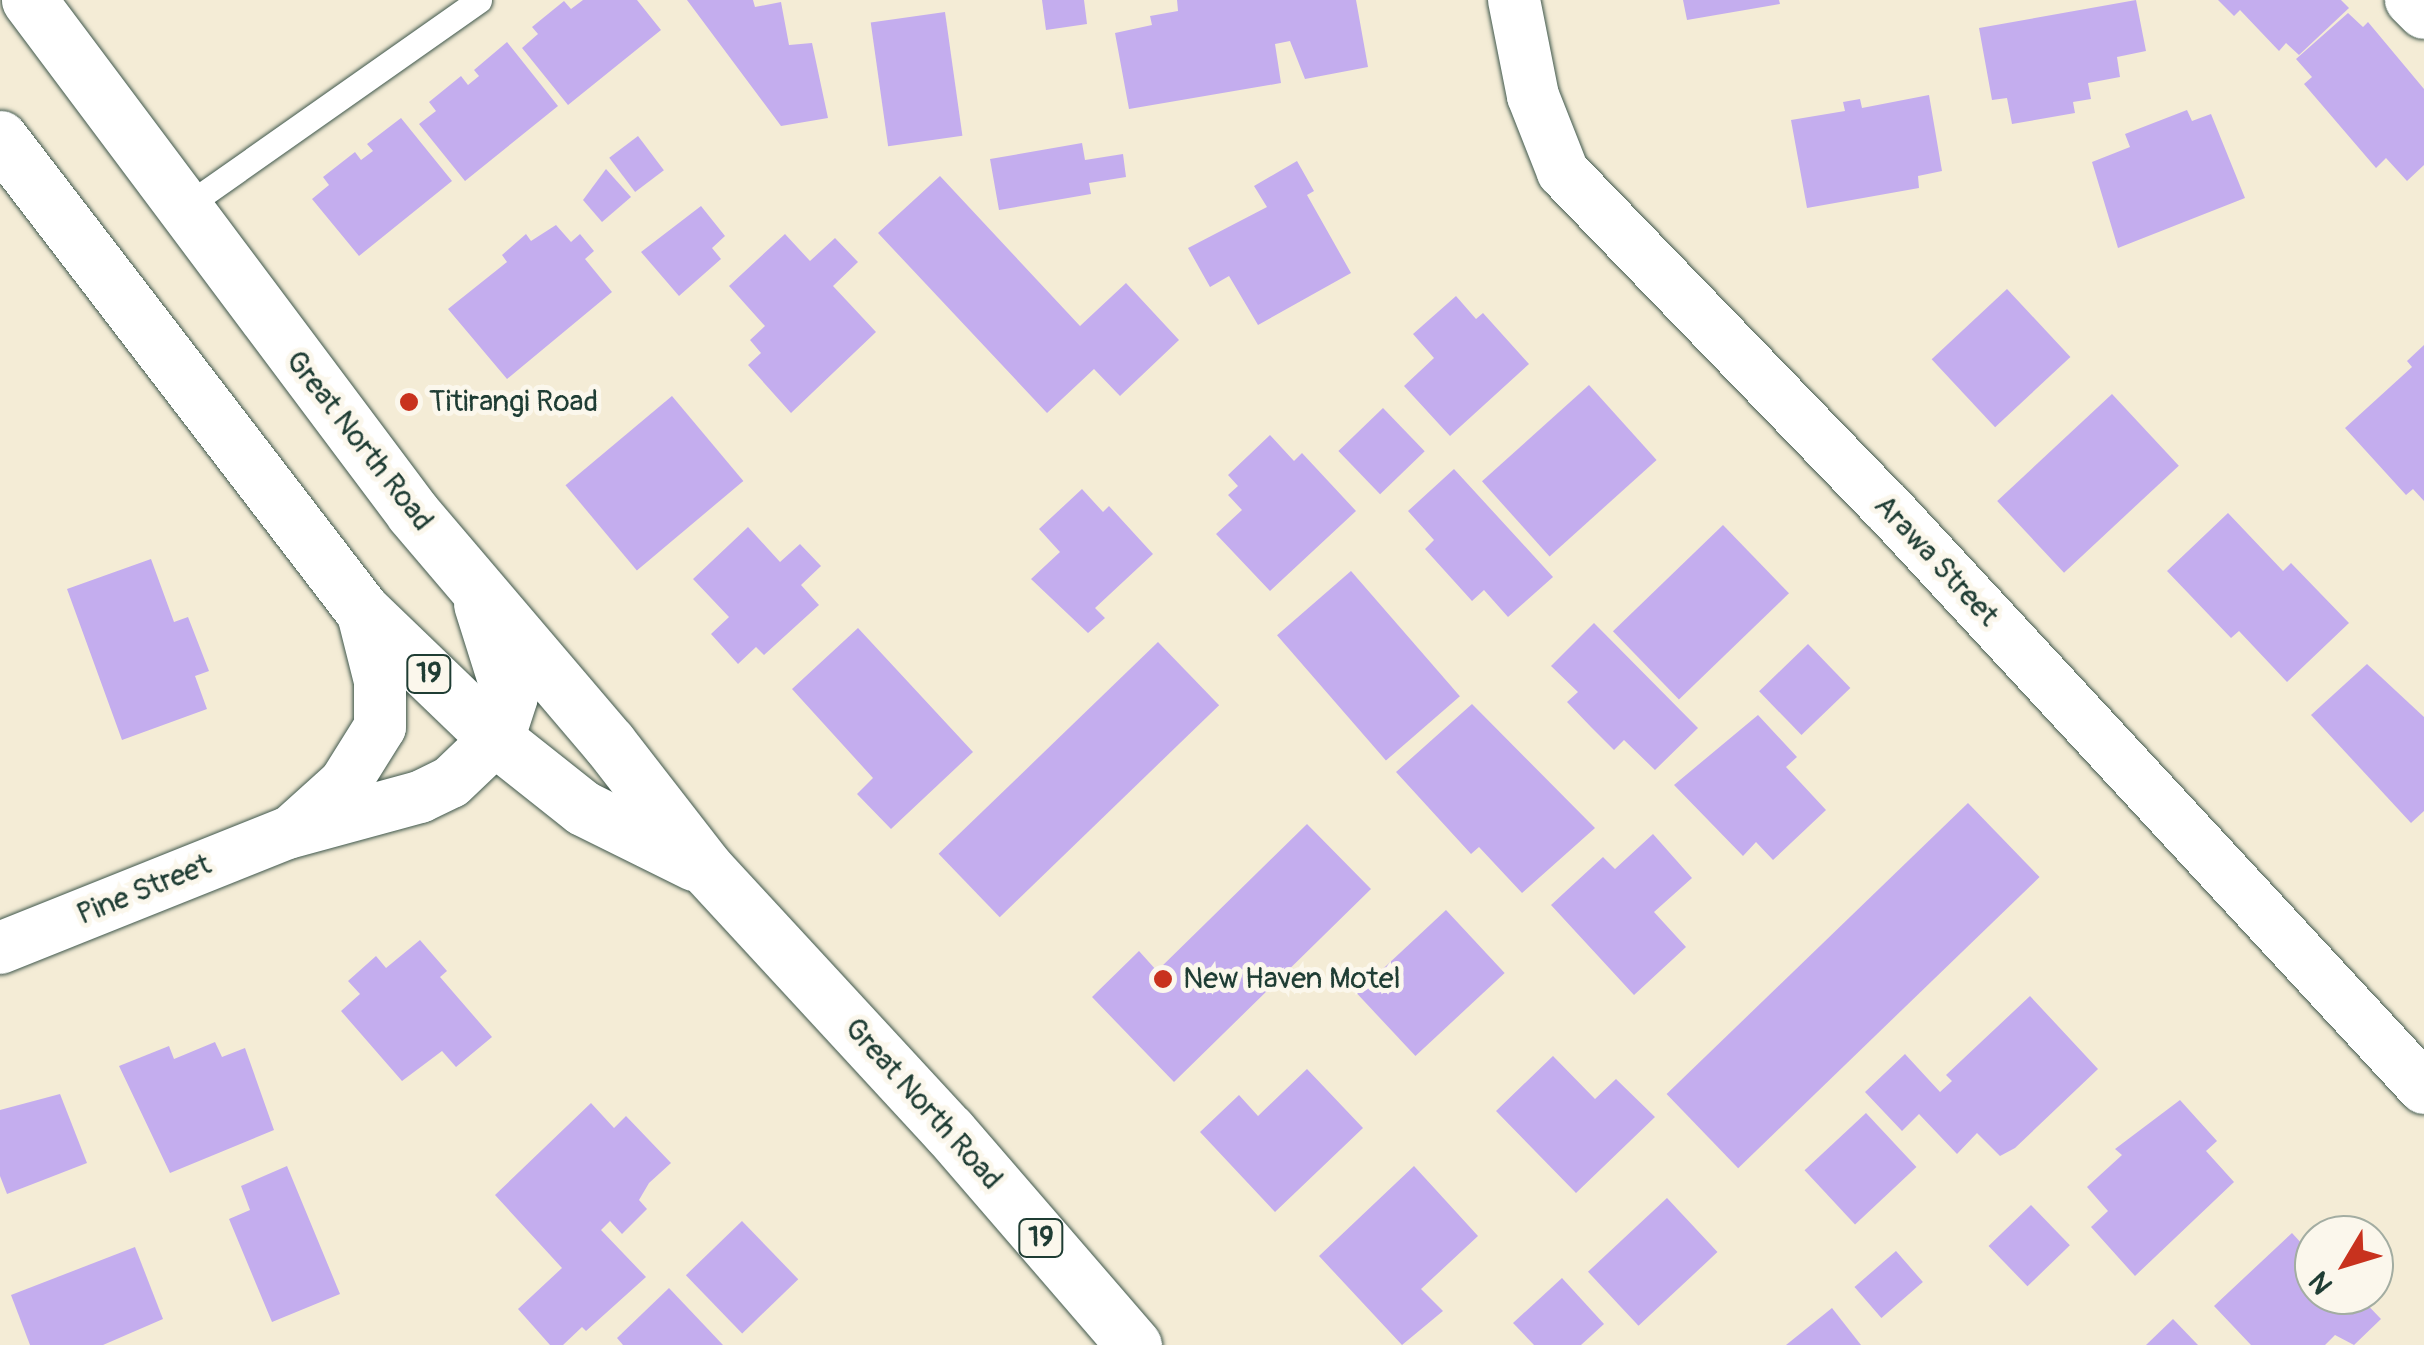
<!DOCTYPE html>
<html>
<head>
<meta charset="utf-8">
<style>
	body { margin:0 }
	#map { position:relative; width:2424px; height:1345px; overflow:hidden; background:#f4ecd6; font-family:Pangolin,sans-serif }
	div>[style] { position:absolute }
	.building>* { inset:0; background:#c4adee; transform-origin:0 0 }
	.roads { filter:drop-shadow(0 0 2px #3f574c) drop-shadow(0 0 2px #3f574c) }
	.lane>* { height:25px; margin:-12.5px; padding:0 12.5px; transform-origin:12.5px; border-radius:12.5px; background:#fff }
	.street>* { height:52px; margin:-26px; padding:0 26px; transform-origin:26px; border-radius:26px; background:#fff }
	.primary>* { height:55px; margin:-27.5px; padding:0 27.5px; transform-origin:27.5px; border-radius:27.5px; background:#fff }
	.dots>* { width:28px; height:28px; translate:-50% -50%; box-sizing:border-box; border:5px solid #fbf7ec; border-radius:50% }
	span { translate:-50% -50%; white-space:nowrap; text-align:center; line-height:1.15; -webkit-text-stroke:10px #fbf7ec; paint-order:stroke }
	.shield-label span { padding:2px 8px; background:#fbf7ec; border:2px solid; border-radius:8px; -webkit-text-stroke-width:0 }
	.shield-label { font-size:28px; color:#1f3d34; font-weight:700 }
	.poi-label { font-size:30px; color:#1f3d34 }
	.left { translate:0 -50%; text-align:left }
	.street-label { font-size:30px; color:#1f3d34 }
	.north { position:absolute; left:2294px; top:1215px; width:100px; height:100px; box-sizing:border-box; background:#fbf7ec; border:2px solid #a3ada2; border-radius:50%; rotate:232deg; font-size:28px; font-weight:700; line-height:40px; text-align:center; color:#1f3d34 }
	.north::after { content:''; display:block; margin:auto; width:35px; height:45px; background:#c8321e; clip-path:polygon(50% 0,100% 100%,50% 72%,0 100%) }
</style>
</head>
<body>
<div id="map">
	<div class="building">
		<div style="clip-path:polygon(583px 0,637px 0,661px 30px,568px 105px,522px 48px,538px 34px,532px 27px,564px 1px,571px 9px)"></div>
		<div style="clip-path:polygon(687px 0,753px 0,755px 7px,781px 2px,789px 45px,812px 43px,828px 118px,781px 126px)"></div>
		<div style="clip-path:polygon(1042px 0,1084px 0,1087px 24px,1046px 30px)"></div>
		<div style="clip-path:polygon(1177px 0,1356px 0,1368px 67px,1305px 79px,1290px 41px,1275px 44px,1281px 83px,1129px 109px,1115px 33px,1152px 25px,1150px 16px,1178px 11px)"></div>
		<div style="clip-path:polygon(1683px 0,1779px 0,1780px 4px,1687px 20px)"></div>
		<div style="clip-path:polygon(2136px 0,2146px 51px,2117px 57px,2120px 77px,2088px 83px,2091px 99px,2073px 102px,2075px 113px,2012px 124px,2007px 98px,1992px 100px,1979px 28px)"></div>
		<div style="clip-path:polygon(2218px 0,2341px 0,2349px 8px,2299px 55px,2286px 43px,2279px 51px,2240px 10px,2234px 16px)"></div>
		<div style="left:945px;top:12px;width:125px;height:75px;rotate:82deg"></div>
		<div style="clip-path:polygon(2348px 13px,2363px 27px,2368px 22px,2424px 89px,2424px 165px,2407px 181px,2386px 158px,2376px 168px,2304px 84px,2312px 77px,2296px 59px)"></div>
		<div style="clip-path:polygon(507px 42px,558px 106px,465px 181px,419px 124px,436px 111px,429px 102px,461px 76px,468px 85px,479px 76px,474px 70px)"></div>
		<div style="clip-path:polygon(1929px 95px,1942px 171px,1918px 176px,1919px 188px,1807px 208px,1791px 120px,1845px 111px,1843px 102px,1860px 99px,1862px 108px)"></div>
		<div style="clip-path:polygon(2187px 110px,2192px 121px,2211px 114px,2245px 198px,2118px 248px,2092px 162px,2130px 147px,2125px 134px)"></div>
		<div style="clip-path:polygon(401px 118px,452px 181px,359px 256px,312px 199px,329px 185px,323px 177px,355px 152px,361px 160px,373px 151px,367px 144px)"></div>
		<div style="left:638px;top:136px;width:43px;height:36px;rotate:53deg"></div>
		<div style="clip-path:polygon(1082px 143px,1085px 160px,1123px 154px,1126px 177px,1089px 183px,1091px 194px,999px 210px,990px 159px)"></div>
		<div style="clip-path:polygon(1297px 161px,1314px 191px,1307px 195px,1351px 273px,1258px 325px,1229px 276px,1210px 287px,1188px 248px,1267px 207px,1254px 186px)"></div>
		<div style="clip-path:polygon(606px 169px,631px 197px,602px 222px,583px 200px)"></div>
		<div style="clip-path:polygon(940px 176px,1080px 326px,1126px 283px,1179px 340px,1120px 396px,1094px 369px,1047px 413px,878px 233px)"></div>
		<div style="clip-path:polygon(701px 206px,725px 236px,712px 248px,721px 259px,679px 296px,641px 252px)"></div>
		<div style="clip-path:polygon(556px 225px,571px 242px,580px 234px,594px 251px,585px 259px,612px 292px,507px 379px,448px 309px,507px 262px,502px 255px,526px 234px,531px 241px)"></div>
		<div style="clip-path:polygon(785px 234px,810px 261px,835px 238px,858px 262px,833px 286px,876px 332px,791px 413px,748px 365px,761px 353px,750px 340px,765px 326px,729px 286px)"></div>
		<div style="left:2007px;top:289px;width:93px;height:103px;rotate:47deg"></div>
		<div style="clip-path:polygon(1456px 296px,1476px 319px,1483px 313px,1529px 364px,1450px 436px,1404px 386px,1434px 358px,1413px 334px)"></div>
		<div style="clip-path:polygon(2424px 345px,2424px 501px,2413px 489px,2406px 495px,2345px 428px,2412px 367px,2407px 361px)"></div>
		<div style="left:1589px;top:385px;width:101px;height:144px;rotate:48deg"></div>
		<div style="left:2112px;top:394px;width:98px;height:157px;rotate:47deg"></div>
		<div style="left:672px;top:396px;width:111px;height:139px;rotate:50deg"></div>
		<div style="left:1383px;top:408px;width:60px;height:62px;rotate:46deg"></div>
		<div style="clip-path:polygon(1270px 435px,1294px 461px,1302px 453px,1356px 511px,1270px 591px,1216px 534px,1242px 510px,1228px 495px,1238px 486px,1228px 475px)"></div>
		<div style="clip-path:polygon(1454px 469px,1553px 577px,1508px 617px,1484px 590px,1472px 601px,1425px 549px,1434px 540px,1408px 511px)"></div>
		<div style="clip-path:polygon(1082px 489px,1103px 512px,1109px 506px,1153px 554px,1095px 608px,1105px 618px,1088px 633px,1031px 579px,1060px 552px,1039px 529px)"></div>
		<div style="clip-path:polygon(2228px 513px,2283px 571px,2291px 563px,2349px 623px,2287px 682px,2239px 631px,2231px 638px,2167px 571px)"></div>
		<div style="left:1723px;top:525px;width:95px;height:153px;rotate:46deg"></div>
		<div style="clip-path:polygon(748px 527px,780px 562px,800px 544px,821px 566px,801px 585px,819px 605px,764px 655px,756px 647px,738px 664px,711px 634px,729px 617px,693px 579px)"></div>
		<div style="clip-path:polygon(151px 559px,174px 622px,188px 617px,209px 671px,195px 676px,207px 709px,122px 740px,67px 589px)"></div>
		<div style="left:1351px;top:571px;width:166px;height:98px;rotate:49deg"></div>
		<div style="clip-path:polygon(1594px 623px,1698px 728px,1655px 770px,1624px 740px,1614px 750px,1591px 727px,1567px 702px,1578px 692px,1551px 666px)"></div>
		<div style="clip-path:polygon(858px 628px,973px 752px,891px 829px,857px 794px,873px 778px,792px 689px)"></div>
		<div style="left:1158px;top:642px;width:88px;height:305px;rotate:46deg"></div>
		<div style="left:1808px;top:644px;width:61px;height:68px;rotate:46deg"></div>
		<div style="clip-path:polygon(2367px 664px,2424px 717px,2424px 811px,2411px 823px,2311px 715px)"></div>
		<div style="clip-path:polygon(1472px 704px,1595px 828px,1522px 893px,1479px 847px,1471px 854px,1396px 772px)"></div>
		<div style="clip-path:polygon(1758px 715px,1797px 757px,1786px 767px,1826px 810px,1773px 860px,1756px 842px,1743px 856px,1674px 785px)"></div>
		<div style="left:1968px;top:803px;width:103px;height:419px;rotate:46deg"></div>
		<div style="clip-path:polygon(1307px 824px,1371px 889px,1174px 1082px,1092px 997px,1139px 951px,1157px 971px)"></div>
		<div style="clip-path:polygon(1653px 834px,1692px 878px,1654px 912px,1686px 947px,1634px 995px,1551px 905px,1603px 857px,1615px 869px)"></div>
		<div style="left:1446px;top:910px;width:86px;height:122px;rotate:47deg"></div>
		<div style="clip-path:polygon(420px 940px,447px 971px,440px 977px,492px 1037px,456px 1067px,442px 1051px,402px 1081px,341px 1011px,360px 994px,348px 981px,376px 956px,386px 968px)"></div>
		<div style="clip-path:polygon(2030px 996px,2098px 1069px,2015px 1148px,2000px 1156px,1977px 1133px,1957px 1154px,1919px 1114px,1902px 1131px,1865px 1092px,1905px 1054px,1940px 1092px,1952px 1081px,1946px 1075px)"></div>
		<div style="clip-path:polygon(215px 1042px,222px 1057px,245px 1048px,274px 1130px,170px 1173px,119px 1066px,169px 1046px,174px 1059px)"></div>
		<div style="clip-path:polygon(1553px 1056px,1595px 1099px,1616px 1079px,1655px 1117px,1576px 1193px,1496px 1111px)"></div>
		<div style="clip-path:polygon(1307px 1069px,1363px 1128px,1275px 1212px,1200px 1132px,1239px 1095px,1258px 1116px)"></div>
		<div style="clip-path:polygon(60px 1094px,87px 1163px,7px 1194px,0 1176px,0 1110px)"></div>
		<div style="clip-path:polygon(2180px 1100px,2217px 1141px,2206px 1151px,2234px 1182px,2135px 1276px,2091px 1227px,2108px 1211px,2087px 1187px,2122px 1155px,2115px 1149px)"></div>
		<div style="clip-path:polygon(591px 1103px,614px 1128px,626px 1116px,671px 1163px,649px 1183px,639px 1200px,647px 1209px,622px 1234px,610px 1221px,601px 1230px,646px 1277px,586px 1331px,582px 1327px,563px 1345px,550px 1345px,518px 1309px,562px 1268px,495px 1195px)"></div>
		<div style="left:1866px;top:1113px;width:74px;height:84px;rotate:47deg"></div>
		<div style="clip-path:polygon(287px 1166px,340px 1294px,272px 1322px,229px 1219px,250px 1210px,241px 1186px)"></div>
		<div style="clip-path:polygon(1414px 1166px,1478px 1236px,1421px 1289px,1443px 1311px,1402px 1345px,1319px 1256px)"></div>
		<div style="left:1667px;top:1198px;width:74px;height:108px;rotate:47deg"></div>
		<div style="left:2031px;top:1205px;width:56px;height:59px;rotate:46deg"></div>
		<div style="left:742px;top:1221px;width:81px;height:78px;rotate:46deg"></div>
		<div style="clip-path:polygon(2292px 1233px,2314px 1257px,2314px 1295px,2358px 1295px,2381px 1319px,2354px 1345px,2335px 1335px,2325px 1345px,2251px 1345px,2214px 1306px)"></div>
		<div style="clip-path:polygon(135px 1247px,163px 1319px,103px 1345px,30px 1345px,11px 1295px)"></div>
		<div style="left:1896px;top:1251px;width:41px;height:55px;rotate:49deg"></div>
		<div style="clip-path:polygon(1562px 1278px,1604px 1324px,1581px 1345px,1534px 1345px,1513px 1323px)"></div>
		<div style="clip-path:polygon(669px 1288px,723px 1345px,623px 1345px,617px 1338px)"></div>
		<div style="clip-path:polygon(1832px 1308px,1861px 1345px,1786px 1345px)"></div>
		<div style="clip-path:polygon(2173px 1319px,2198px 1345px,2146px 1345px)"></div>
	</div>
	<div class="roads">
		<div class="lane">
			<div style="left:182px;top:209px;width:363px;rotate:-35.1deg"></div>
		</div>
		<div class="street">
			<div style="left:1514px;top:0;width:98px;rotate:78.8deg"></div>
			<div style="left:1533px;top:96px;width:82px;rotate:68.5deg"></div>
			<div style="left:1563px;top:172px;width:466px;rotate:46deg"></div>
			<div style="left:1887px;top:507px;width:791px;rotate:47.25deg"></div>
			<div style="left:2411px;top:0;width:18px;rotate:45deg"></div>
			<div style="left:294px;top:829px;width:69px;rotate:-42deg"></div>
			<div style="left:345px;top:783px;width:66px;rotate:-58deg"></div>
			<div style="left:380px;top:727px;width:46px;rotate:-90deg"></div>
			<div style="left:380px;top:681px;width:73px;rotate:-104.2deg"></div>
			<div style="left:0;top:948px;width:310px;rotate:-21.8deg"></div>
			<div style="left:288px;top:833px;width:137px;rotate:-15.3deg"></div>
			<div style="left:420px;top:797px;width:34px;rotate:-26deg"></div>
			<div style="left:451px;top:782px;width:62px;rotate:-43.7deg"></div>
		</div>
		<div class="primary">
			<div style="left:29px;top:0;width:641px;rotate:53.18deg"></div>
			<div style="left:413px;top:513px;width:302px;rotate:49.6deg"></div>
			<div style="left:609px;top:743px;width:158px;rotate:52.2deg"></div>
			<div style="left:706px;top:868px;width:358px;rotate:47.3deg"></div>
			<div style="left:949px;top:1131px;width:283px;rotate:49.2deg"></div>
			<div style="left:0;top:138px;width:595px;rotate:52.51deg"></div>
			<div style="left:362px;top:610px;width:186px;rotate:43.9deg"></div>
			<div style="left:496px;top:739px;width:111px;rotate:38.4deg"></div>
			<div style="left:583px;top:808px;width:124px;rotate:26.4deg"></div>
			<div style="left:481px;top:604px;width:96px;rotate:72.5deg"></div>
			<div style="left:510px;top:696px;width:45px;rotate:108deg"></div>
		</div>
	</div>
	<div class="dots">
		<div style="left:409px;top:402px;background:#c8321e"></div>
		<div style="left:1163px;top:979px;background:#c8321e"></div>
	</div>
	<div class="shield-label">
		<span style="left:429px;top:674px">19</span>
		<span style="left:1041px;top:1238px">19</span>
	</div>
	<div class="poi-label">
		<span class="left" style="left:429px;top:402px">Titirangi Road</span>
		<span class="left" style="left:1183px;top:979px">New Haven Motel</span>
	</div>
	<div class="street-label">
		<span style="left:359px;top:441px;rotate:52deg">Great North Road</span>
		<span style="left:1936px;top:561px;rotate:47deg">Arawa Street</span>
		<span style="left:144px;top:890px;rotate:-22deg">Pine Street</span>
		<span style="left:923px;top:1104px;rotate:48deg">Great North Road</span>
	</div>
	<div class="north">N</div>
</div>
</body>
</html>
